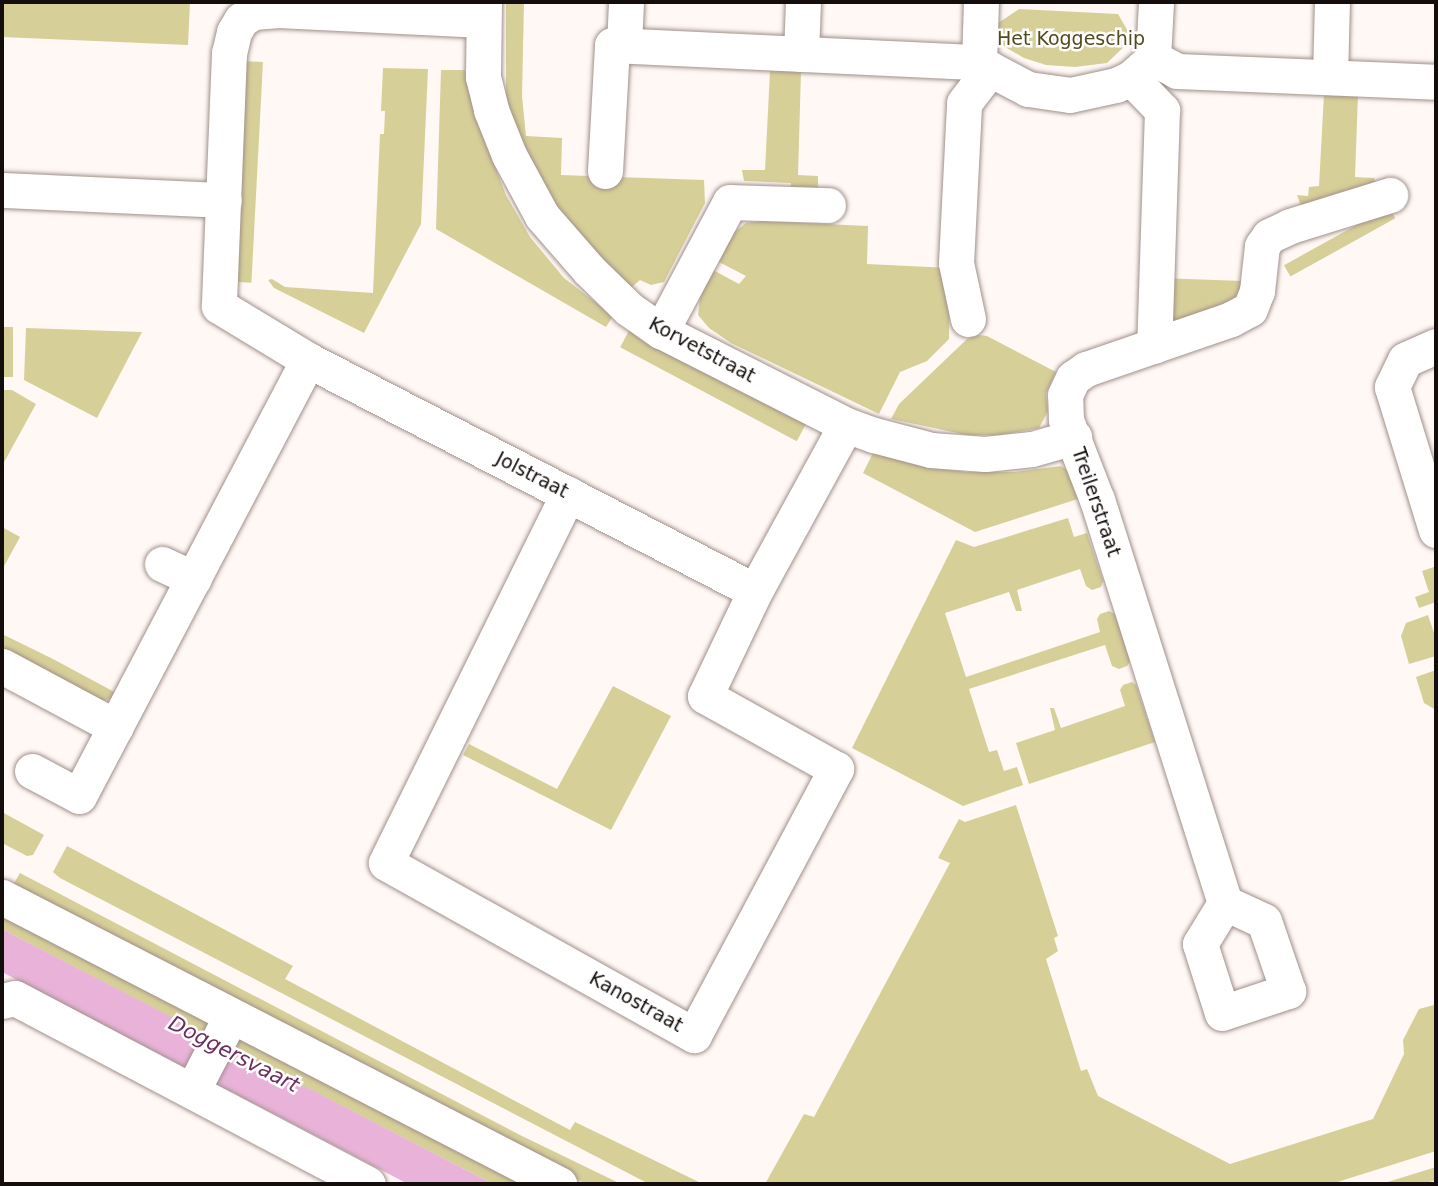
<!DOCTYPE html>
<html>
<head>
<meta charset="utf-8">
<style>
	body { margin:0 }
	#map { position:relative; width:1438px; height:1186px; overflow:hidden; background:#fff8f5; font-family:"DejaVu Sans",sans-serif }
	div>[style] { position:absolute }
	.green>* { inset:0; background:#d7cf98; transform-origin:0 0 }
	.water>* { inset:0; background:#e9b2d9 }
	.roads { filter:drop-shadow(0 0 2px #a0908a) drop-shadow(0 0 2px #a0908a) }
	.minor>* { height:35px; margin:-17.5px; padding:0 17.5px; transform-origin:17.5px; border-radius:17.5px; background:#fff }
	span { translate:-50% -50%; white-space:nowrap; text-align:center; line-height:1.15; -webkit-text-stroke:5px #fff; paint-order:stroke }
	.park-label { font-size:19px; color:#514a1b }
	.street-label { font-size:19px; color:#130d0b }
	.water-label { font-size:21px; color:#6c2d5e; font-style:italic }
	.frame { position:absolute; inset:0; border:4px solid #130d0b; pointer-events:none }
</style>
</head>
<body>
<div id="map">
	<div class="green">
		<div style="clip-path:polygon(2px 2px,190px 2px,188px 45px,2px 37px)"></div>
		<div style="clip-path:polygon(506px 2px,524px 2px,522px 96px,526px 136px,562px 138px,561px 175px,704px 180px,705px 203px,664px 282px,651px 285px,640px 280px,632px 287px,611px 271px,583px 244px,549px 195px,520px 137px,506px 98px)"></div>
		<div style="clip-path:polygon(1019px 9px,1118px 14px,1129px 33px,1129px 42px,1107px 63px,1075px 67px,1046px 65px,1024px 58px,1005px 47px,994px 34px,995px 25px)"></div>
		<div style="left:243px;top:61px;width:20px;height:221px;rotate:3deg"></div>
		<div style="clip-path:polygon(383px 68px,428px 69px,421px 224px,364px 333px,274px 288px,268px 280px,272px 279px,285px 287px,373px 293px,380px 134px,384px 134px,385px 111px,381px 111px)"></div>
		<div style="clip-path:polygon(441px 70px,465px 70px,482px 133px,506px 195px,530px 237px,564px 278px,613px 316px,606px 327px,436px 229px)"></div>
		<div style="clip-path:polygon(770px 71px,801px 72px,798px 175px,818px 176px,818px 189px,791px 195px,791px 183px,744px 181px,742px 170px,765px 170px)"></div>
		<div style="clip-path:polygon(1324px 94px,1358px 94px,1355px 177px,1374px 178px,1376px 184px,1301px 206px,1297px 195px,1308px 196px,1309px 187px,1319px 186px)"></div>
		<div style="left:1389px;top:207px;width:13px;height:120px;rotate:61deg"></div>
		<div style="clip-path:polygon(761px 221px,868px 226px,867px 264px,950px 268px,949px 339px,927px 361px,900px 372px,879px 414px,731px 343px,709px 328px,698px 315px,700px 297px,713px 270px,739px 284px,746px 276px,719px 262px,732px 234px,746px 223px)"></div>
		<div style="clip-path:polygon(1160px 278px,1243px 281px,1243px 289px,1231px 305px,1157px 331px)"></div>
		<div style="left:2px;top:327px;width:11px;height:50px"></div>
		<div style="left:631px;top:327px;width:200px;height:23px;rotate:28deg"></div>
		<div style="clip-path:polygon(26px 328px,142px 332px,97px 418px,24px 380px)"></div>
		<div style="clip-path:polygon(979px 335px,987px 336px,1056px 372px,1046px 394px,1048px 411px,1039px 428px,1000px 435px,967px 435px,891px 419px,899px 404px,967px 339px)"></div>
		<div style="clip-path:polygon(2px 390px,12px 390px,36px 404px,2px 466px)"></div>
		<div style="clip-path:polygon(873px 453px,931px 468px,967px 472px,1015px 472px,1061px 466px,1070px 472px,1081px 498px,975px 532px,863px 473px)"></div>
		<div style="clip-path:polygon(1068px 518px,1074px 537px,1087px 533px,1103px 581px,1101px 587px,1092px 590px,1086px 586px,1080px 569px,1017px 590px,1022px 611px,1016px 611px,1009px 592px,945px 613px,966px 677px,1100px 632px,1097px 619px,1100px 614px,1109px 611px,1115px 614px,1130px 661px,1127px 666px,1119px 669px,1112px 666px,1105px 645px,969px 689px,989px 752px,997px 750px,1004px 771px,1017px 767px,1023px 785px,963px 806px,852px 748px,956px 540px,974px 547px)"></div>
		<div style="clip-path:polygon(2px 527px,20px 537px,2px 570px)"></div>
		<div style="clip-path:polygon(1434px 567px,1436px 602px,1419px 608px,1415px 597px,1429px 592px,1422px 571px)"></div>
		<div style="clip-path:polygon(1428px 615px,1436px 639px,1436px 656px,1409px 664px,1401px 636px,1406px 623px)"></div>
		<div style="clip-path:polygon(2px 634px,53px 659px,120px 695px,103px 701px,2px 655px)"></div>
		<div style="clip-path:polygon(1436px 670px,1436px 710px,1424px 703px,1416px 677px)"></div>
		<div style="clip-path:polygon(1132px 682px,1136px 685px,1155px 742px,1029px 784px,1016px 743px,1055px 730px,1050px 708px,1054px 708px,1061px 728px,1125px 706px,1120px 690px,1123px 685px)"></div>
		<div style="clip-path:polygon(613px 686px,671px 716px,611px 830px,463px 755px,469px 744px,557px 789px)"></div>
		<div style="clip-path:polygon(1016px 805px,1058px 936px,1054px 938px,1058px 951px,1046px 959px,1081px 1071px,1087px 1069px,1098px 1096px,1230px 1164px,1373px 1119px,1404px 1054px,1403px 1040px,1419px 1009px,1434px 1005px,1436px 1006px,1436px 1151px,1331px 1184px,765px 1184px,804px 1114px,814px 1117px,950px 863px,938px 858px,959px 819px,965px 822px)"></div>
		<div style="clip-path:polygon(2px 812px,44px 835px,33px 855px,27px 856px,2px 843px)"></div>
		<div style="clip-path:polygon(67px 846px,293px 966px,285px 979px,570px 1130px,575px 1122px,703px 1184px,649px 1184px,60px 878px,53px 872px)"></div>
		<div style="clip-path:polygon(20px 873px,520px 1135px,621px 1184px,586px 1184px,13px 885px)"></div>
		<div style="clip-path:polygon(2px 910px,529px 1184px,493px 1184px,218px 1042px,2px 929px)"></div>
		<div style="clip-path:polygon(1436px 1167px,1436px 1180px,1422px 1184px,1381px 1184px)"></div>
	</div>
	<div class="water">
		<div style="clip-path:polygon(2px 929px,493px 1184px,408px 1184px,2px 972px)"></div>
	</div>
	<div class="roads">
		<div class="minor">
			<div style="left:484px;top:2px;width:75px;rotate:90.8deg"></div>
			<div style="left:483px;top:77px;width:34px;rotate:76deg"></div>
			<div style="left:491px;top:110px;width:48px;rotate:68.2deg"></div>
			<div style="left:509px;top:155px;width:69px;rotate:61.6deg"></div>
			<div style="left:542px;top:216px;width:72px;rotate:49deg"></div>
			<div style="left:589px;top:270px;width:56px;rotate:44.3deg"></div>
			<div style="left:629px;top:309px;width:39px;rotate:35deg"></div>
			<div style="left:661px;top:331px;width:208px;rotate:26.9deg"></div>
			<div style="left:846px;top:425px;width:30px;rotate:20deg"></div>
			<div style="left:874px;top:435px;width:59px;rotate:14.7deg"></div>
			<div style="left:931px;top:450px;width:54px;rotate:4.2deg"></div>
			<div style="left:985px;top:454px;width:47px;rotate:-6.1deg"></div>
			<div style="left:1032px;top:449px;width:44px;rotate:-15.9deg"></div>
			<div style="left:483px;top:20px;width:205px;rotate:-177.2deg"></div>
			<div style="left:278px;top:10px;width:25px;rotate:175deg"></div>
			<div style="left:253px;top:12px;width:14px;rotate:146deg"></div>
			<div style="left:241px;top:20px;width:14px;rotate:120deg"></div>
			<div style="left:234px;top:32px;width:22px;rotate:103deg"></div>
			<div style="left:229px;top:53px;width:253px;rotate:92.3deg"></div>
			<div style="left:219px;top:306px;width:104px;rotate:31.2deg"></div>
			<div style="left:308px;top:360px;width:503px;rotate:27.33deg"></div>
			<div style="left:624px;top:45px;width:43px;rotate:-87.3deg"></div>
			<div style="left:801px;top:54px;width:52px;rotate:-87.8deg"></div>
			<div style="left:1153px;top:58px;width:56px;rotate:-86.9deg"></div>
			<div style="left:979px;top:62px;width:60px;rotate:-88.1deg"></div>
			<div style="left:1330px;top:77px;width:75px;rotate:-88.5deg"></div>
			<div style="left:1131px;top:78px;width:30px;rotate:-42deg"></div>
			<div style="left:1153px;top:58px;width:27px;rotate:28deg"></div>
			<div style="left:1177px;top:71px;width:259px;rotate:2.4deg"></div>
			<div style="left:605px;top:171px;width:126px;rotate:-86.8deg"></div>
			<div style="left:612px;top:45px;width:367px;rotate:2.7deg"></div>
			<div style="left:979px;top:62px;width:13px;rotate:32deg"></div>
			<div style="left:2px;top:190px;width:222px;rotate:2.6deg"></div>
			<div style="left:968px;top:319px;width:57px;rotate:-102.1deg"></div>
			<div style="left:956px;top:263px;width:160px;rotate:-87.1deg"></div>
			<div style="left:964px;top:103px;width:43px;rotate:-52.6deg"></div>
			<div style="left:990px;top:69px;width:43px;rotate:27.8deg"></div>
			<div style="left:1028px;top:89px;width:42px;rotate:8.1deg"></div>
			<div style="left:1070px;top:95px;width:47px;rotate:-12.3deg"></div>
			<div style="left:1116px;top:85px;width:17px;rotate:-25deg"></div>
			<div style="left:1131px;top:78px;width:45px;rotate:45.9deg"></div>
			<div style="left:1162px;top:110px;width:236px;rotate:91.9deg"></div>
			<div style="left:661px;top:331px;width:146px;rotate:-61.9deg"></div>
			<div style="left:730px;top:202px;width:98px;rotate:1.8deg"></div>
			<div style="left:1436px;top:346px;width:34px;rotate:156deg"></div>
			<div style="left:1405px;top:360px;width:30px;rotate:116deg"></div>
			<div style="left:1392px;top:387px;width:150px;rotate:72.9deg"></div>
			<div style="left:568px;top:494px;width:411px;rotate:116.3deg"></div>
			<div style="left:386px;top:863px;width:353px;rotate:29.2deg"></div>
			<div style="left:694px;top:1035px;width:302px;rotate:-61.9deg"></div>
			<div style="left:836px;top:769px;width:150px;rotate:-150.9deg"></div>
			<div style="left:705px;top:696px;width:116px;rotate:-64.5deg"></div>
			<div style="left:755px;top:591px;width:189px;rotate:-61.3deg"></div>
			<div style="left:162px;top:564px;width:35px;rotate:25deg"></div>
			<div style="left:2px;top:666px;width:129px;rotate:28.2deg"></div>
			<div style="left:32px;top:771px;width:53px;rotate:28deg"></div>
			<div style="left:79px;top:796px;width:492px;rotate:-62.3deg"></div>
			<div style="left:2px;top:897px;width:627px;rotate:27.26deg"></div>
			<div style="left:1225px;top:903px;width:48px;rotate:121.4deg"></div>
			<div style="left:1200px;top:944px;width:72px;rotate:72.3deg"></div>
			<div style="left:1222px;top:1013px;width:70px;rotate:-18.4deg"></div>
			<div style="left:1288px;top:991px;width:74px;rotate:-108.9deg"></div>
			<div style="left:1264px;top:921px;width:43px;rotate:-155.2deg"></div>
			<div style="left:1225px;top:903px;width:423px;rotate:-107.6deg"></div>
			<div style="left:1097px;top:500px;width:86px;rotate:-111.2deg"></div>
			<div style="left:1066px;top:420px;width:25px;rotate:-92deg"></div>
			<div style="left:1065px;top:395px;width:19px;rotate:-65deg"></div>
			<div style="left:1073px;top:378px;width:16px;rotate:-35deg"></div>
			<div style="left:1086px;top:369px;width:153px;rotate:-19deg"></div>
			<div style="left:1231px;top:319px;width:21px;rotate:-28deg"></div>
			<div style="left:1250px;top:309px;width:19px;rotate:-69deg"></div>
			<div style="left:1257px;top:291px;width:45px;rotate:-83.7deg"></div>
			<div style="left:1262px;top:246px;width:12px;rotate:-55deg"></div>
			<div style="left:1269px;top:236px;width:23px;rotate:-25deg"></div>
			<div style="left:1290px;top:226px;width:105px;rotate:-17.2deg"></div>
			<div style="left:2px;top:1001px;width:13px;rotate:-13deg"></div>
			<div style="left:15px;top:998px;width:399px;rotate:27.8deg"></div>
			<div style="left:192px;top:1091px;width:85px;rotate:-62.5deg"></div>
		</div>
	</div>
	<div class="park-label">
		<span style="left:1071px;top:39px">Het Koggeschip</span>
	</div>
	<div class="street-label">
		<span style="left:702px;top:350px;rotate:28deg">Korvetstraat</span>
		<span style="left:532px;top:475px;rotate:27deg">Jolstraat</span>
		<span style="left:1096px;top:502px;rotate:71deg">Treilerstraat</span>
		<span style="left:636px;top:1002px;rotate:29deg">Kanostraat</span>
	</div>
	<div class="water-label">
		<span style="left:234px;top:1054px;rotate:27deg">Doggersvaart</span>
	</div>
	<div class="frame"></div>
</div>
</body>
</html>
